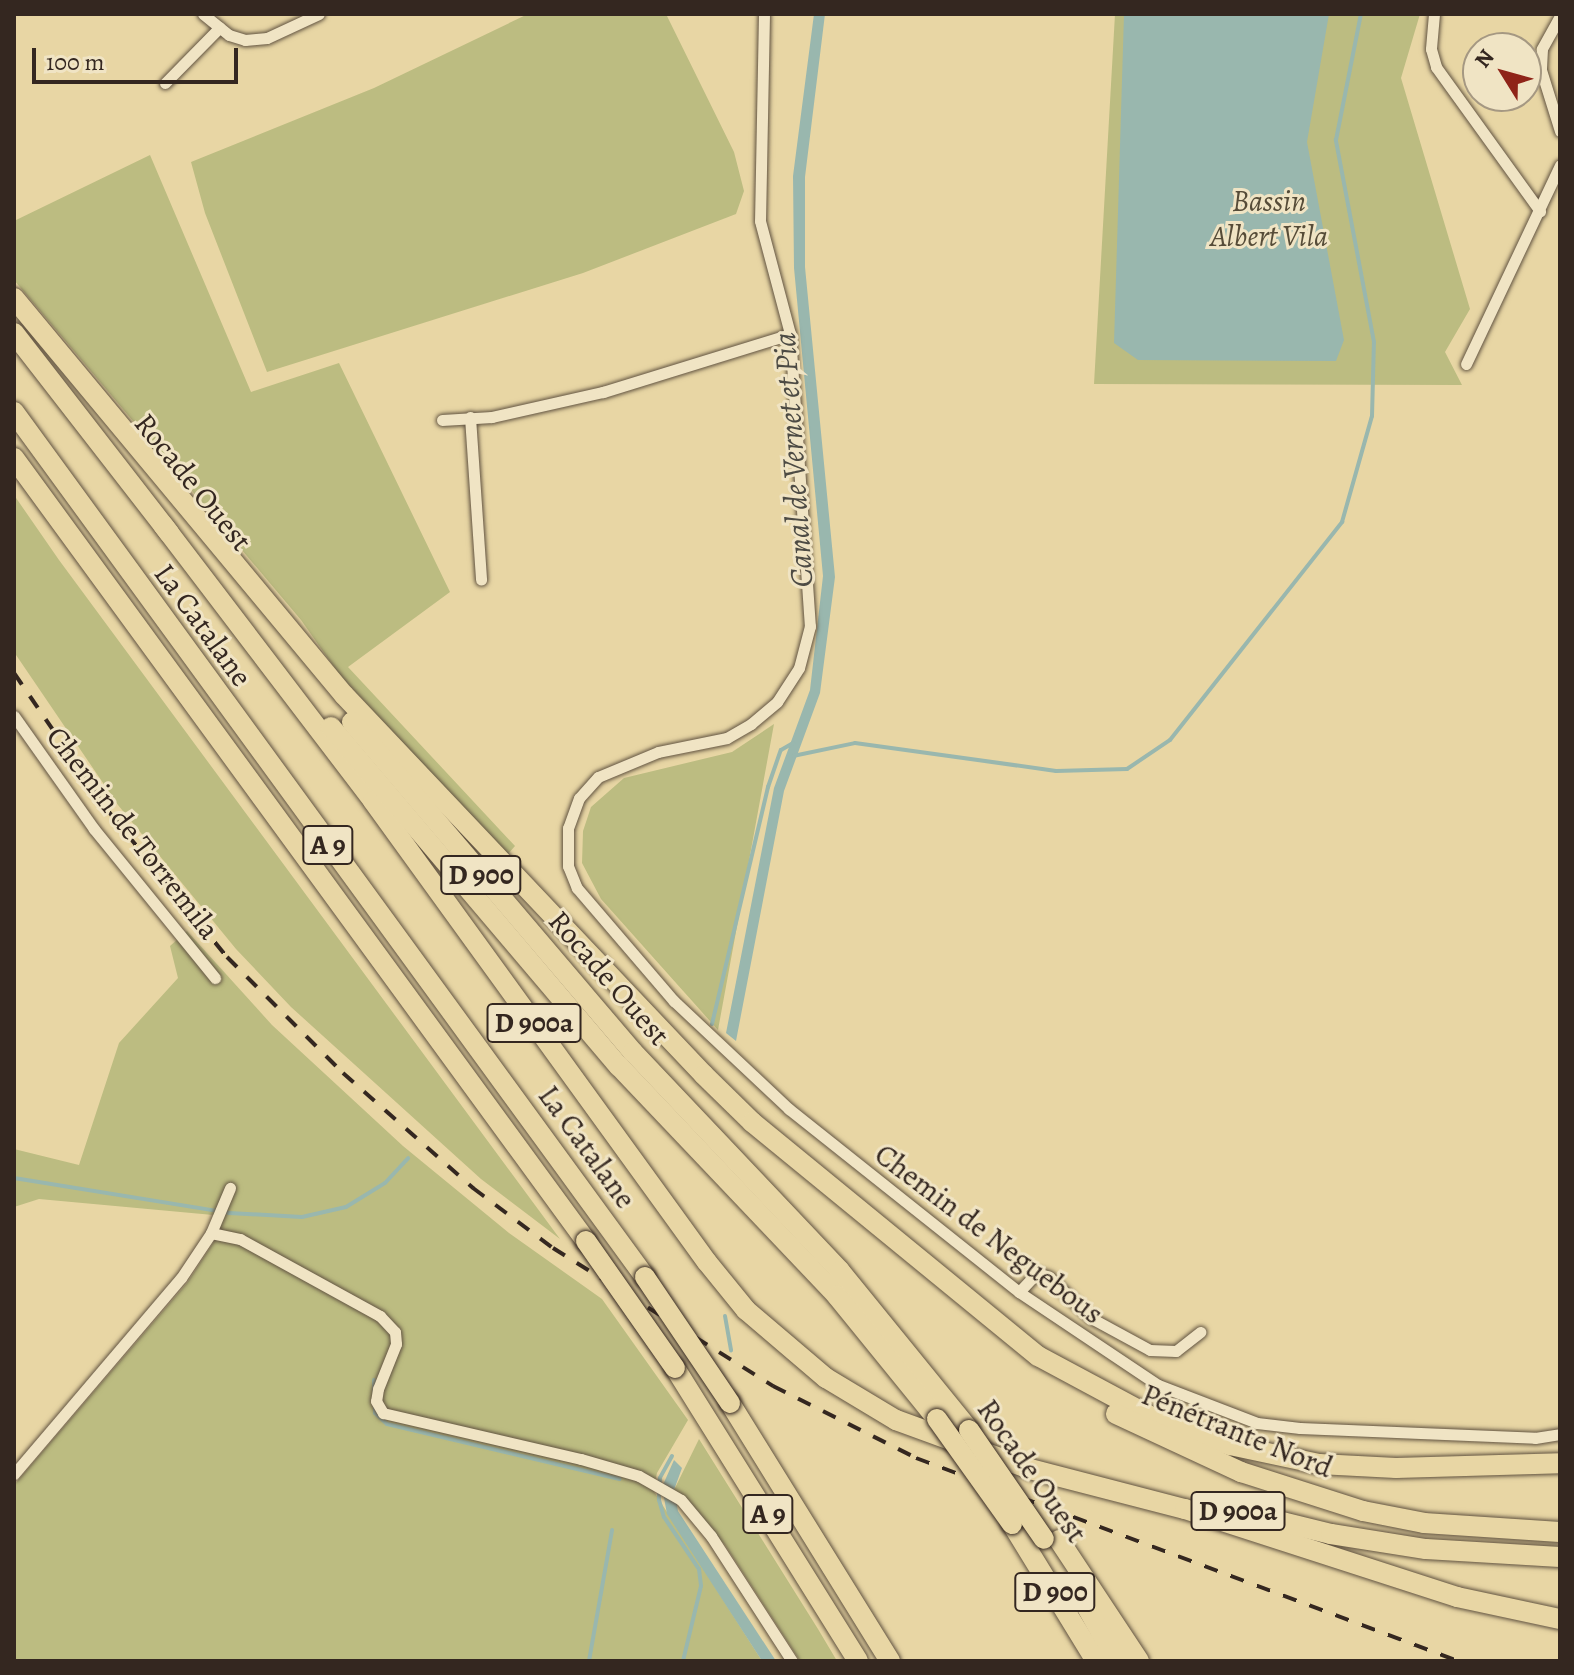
<!DOCTYPE html>
<html>
<head>
<meta charset="utf-8">
<style>
	body { margin:0 }
	#map { position:relative; width:1574px; height:1675px; overflow:hidden; background:#e8d6a4; font-family:Alegreya,serif }
	div>[style] { position:absolute }
	.green>* { inset:0; background:#bcbc81 }
	.water>* { inset:0; background:#99b7ae }
	.stream>* { height:4px; margin:-2px; padding:0 2px; transform-origin:2px; border-radius:2px; background:#99b7ae }
	.roads { filter:drop-shadow(0 0 2px #615341) drop-shadow(0 0 2px #615341) }
	.street>* { height:11px; margin:-5.5px; padding:0 5.5px; transform-origin:5.5px; border-radius:5.5px; background:#f0e4c4 }
	.highway>* { height:20px; margin:-10px; padding:0 10px; transform-origin:10px; border-radius:10px; background:#e8d6a4 }
	.rail>* { height:4px; margin-top:-2px; transform-origin:0; background:repeating-linear-gradient(90deg,#342720 0 14px,transparent 0 28px) }
	.bridges { filter:drop-shadow(0 0 2px #342720) drop-shadow(0 0 2px #342720) }
	.highway-bridge>* { height:20px; margin:-10px; padding:0 10px; transform-origin:10px; border-radius:10px; background:#e8d6a4 }
	span { translate:-50% -50%; white-space:nowrap; text-align:center; line-height:1.15; -webkit-text-stroke:6px #f0e4c4; paint-order:stroke }
	.shield-label span { padding:2px 6px; background:#f0e4c4; border:2px solid; border-radius:6px; -webkit-text-stroke-width:0 }
	.shield-label { font-size:28px; color:#342720; font-weight:700 }
	.park-label { font-size:30px; color:#564c38; font-style:italic }
	.street-label { font-size:30px; color:#342720 }
	.water-label { font-size:32px; color:#4d4b44; font-style:italic }
	.frame { position:absolute; inset:0; border:16px solid #342720; pointer-events:none }
	.north { position:absolute; left:1462px; top:32px; width:80px; height:80px; box-sizing:border-box; background:#f0e4c4; border:2px solid #a59882; border-radius:50%; rotate:307deg; font-size:22px; font-weight:700; line-height:32px; text-align:center; color:#342720 }
	.north::after { content:''; display:block; margin:auto; width:28px; height:36px; background:#8f2418; clip-path:polygon(50% 0,100% 100%,50% 72%,0 100%) }
	.scale { position:absolute; left:32px; top:48px; width:206px; height:36px; box-sizing:border-box; border:4px solid #342720; border-top:0; padding-left:10px; font-size:24px; line-height:28px; white-space:nowrap; color:#342720; -webkit-text-stroke:6px #f0e4c4; paint-order:stroke }
</style>
</head>
<body>
<div id="map">
	<div class="green">
		<div style="clip-path:polygon(528px 14px,666px 14px,734px 152px,744px 191px,736px 214px,583px 273px,267px 372px,205px 213px,191px 162px,374px 88px)"></div>
		<div style="clip-path:polygon(1115px 14px,1420px 14px,1401px 78px,1470px 309px,1445px 352px,1462px 385px,1094px 384px)"></div>
		<div style="clip-path:polygon(150px 155px,251px 392px,339px 363px,450px 592px,348px 667px,515px 846px,507px 855px,339px 674px,301px 620px,14px 280px,14px 221px)"></div>
		<div style="clip-path:polygon(14px 495px,59px 560px,560px 1239px,481px 1179px,291px 1007px,236px 949px,118px 805px,14px 652px)"></div>
		<div style="clip-path:polygon(774px 724px,718px 1030px,601px 899px,582px 863px,583px 831px,591px 807px,624px 778px,732px 752px)"></div>
		<div style="clip-path:polygon(187px 931px,272px 1025px,403px 1146px,509px 1233px,602px 1299px,688px 1420px,657px 1473px,653px 1490px,762px 1661px,14px 1661px,14px 1485px,187px 1283px,217px 1237px,224px 1216px,39px 1199px,14px 1207px,14px 1149px,79px 1165px,119px 1043px,178px 978px,170px 946px)"></div>
		<div style="clip-path:polygon(699px 1439px,818px 1629px,837px 1661px,800px 1661px,725px 1545px,674px 1490px)"></div>
	</div>
	<div class="water">
		<div style="clip-path:polygon(814px 14px,825px 14px,805px 177px,805px 267px,835px 577px,820px 693px,784px 791px,736px 1041px,726px 1033px,774px 788px,810px 690px,823px 576px,794px 268px,793px 176px)"></div>
		<div style="clip-path:polygon(1124px 14px,1329px 14px,1307px 142px,1344px 340px,1336px 361px,1138px 360px,1114px 343px)"></div>
		<div style="clip-path:polygon(674px 1460px,682px 1468px,674px 1490px,678px 1511px,776px 1661px,762px 1661px,667px 1514px,662px 1487px)"></div>
	</div>
	<div class="stream">
		<div style="left:793px;top:756px;width:63px;rotate:-11.8deg"></div>
		<div style="left:855px;top:743px;width:203px;rotate:7.9deg"></div>
		<div style="left:1056px;top:771px;width:71px;rotate:-1.6deg"></div>
		<div style="left:1127px;top:769px;width:52px;rotate:-34deg"></div>
		<div style="left:1170px;top:740px;width:278px;rotate:-51.7deg"></div>
		<div style="left:1342px;top:522px;width:110px;rotate:-74.2deg"></div>
		<div style="left:1372px;top:416px;width:74px;rotate:-88.5deg"></div>
		<div style="left:1374px;top:342px;width:206px;rotate:-100.7deg"></div>
		<div style="left:1336px;top:140px;width:128px;rotate:-78.8deg"></div>
		<div style="left:712px;top:1024px;width:244px;rotate:-76.7deg"></div>
		<div style="left:768px;top:787px;width:39px;rotate:-71deg"></div>
		<div style="left:781px;top:750px;width:14px;rotate:-30deg"></div>
		<div style="left:14px;top:1178px;width:218px;rotate:9.2deg"></div>
		<div style="left:229px;top:1213px;width:73px;rotate:3.1deg"></div>
		<div style="left:302px;top:1217px;width:45px;rotate:-12.8deg"></div>
		<div style="left:346px;top:1207px;width:46px;rotate:-31.6deg"></div>
		<div style="left:385px;top:1183px;width:34px;rotate:-47deg"></div>
		<div style="left:725px;top:1316px;width:35px;rotate:80deg"></div>
		<div style="left:374px;top:1380px;width:33px;rotate:88deg"></div>
		<div style="left:375px;top:1413px;width:16px;rotate:43deg"></div>
		<div style="left:387px;top:1424px;width:239px;rotate:13.3deg"></div>
		<div style="left:672px;top:1456px;width:25px;rotate:119deg"></div>
		<div style="left:660px;top:1478px;width:22px;rotate:93deg"></div>
		<div style="left:659px;top:1500px;width:18px;rotate:74deg"></div>
		<div style="left:664px;top:1517px;width:63px;rotate:56.1deg"></div>
		<div style="left:699px;top:1569px;width:17px;rotate:83deg"></div>
		<div style="left:701px;top:1586px;width:77px;rotate:103.5deg"></div>
		<div style="left:589px;top:1661px;width:133px;rotate:-80deg"></div>
	</div>
	<div class="roads">
		<div class="street">
			<div style="left:203px;top:14px;width:33px;rotate:39deg"></div>
			<div style="left:229px;top:35px;width:17px;rotate:17deg"></div>
			<div style="left:245px;top:40px;width:22px;rotate:-5deg"></div>
			<div style="left:267px;top:38px;width:57px;rotate:-24.8deg"></div>
			<div style="left:764px;top:14px;width:207px;rotate:91.1deg"></div>
			<div style="left:760px;top:221px;width:117px;rotate:75.1deg"></div>
			<div style="left:790px;top:334px;width:293px;rotate:86.1deg"></div>
			<div style="left:810px;top:626px;width:43px;rotate:104.7deg"></div>
			<div style="left:799px;top:668px;width:40px;rotate:122.9deg"></div>
			<div style="left:777px;top:702px;width:34px;rotate:140deg"></div>
			<div style="left:751px;top:724px;width:28px;rotate:150deg"></div>
			<div style="left:727px;top:738px;width:70px;rotate:168.5deg"></div>
			<div style="left:658px;top:752px;width:65px;rotate:157.4deg"></div>
			<div style="left:598px;top:777px;width:28px;rotate:132deg"></div>
			<div style="left:579px;top:798px;width:32px;rotate:110deg"></div>
			<div style="left:568px;top:828px;width:38px;rotate:90deg"></div>
			<div style="left:568px;top:866px;width:24px;rotate:68deg"></div>
			<div style="left:577px;top:888px;width:149px;rotate:49.4deg"></div>
			<div style="left:674px;top:1001px;width:158px;rotate:43.2deg"></div>
			<div style="left:789px;top:1109px;width:294px;rotate:38.5deg"></div>
			<div style="left:1019px;top:1292px;width:167px;rotate:33.8deg"></div>
			<div style="left:1158px;top:1385px;width:106px;rotate:21deg"></div>
			<div style="left:1257px;top:1423px;width:43px;rotate:6.6deg"></div>
			<div style="left:1300px;top:1428px;width:235px;rotate:2.4deg"></div>
			<div style="left:1535px;top:1438px;width:25px;rotate:-9deg"></div>
			<div style="left:1434px;top:14px;width:35px;rotate:95deg"></div>
			<div style="left:1431px;top:49px;width:19px;rotate:74deg"></div>
			<div style="left:1436px;top:67px;width:178px;rotate:54.2deg"></div>
			<div style="left:1560px;top:16px;width:38px;rotate:119deg"></div>
			<div style="left:1542px;top:49px;width:21px;rotate:93deg"></div>
			<div style="left:1541px;top:70px;width:64px;rotate:72.7deg"></div>
			<div style="left:165px;top:83px;width:78px;rotate:-45.5deg"></div>
			<div style="left:1466px;top:364px;width:220px;rotate:-64.7deg"></div>
			<div style="left:470px;top:417px;width:163px;rotate:86.1deg"></div>
			<div style="left:442px;top:420px;width:50px;rotate:-3.4deg"></div>
			<div style="left:492px;top:417px;width:114px;rotate:-12.7deg"></div>
			<div style="left:603px;top:392px;width:196px;rotate:-17.2deg"></div>
			<div style="left:14px;top:716px;width:138px;rotate:54.7deg"></div>
			<div style="left:94px;top:829px;width:192px;rotate:50.9deg"></div>
			<div style="left:211px;top:1233px;width:30px;rotate:12deg"></div>
			<div style="left:240px;top:1239px;width:160px;rotate:28.8deg"></div>
			<div style="left:380px;top:1316px;width:22px;rotate:47deg"></div>
			<div style="left:395px;top:1332px;width:12px;rotate:85deg"></div>
			<div style="left:396px;top:1344px;width:48px;rotate:111.8deg"></div>
			<div style="left:378px;top:1389px;width:12px;rotate:99deg"></div>
			<div style="left:376px;top:1401px;width:14px;rotate:60deg"></div>
			<div style="left:383px;top:1413px;width:203px;rotate:13.1deg"></div>
			<div style="left:581px;top:1459px;width:60px;rotate:16.3deg"></div>
			<div style="left:639px;top:1476px;width:48px;rotate:29.7deg"></div>
			<div style="left:681px;top:1500px;width:47px;rotate:50.2deg"></div>
			<div style="left:711px;top:1536px;width:149px;rotate:57.1deg"></div>
			<div style="left:1019px;top:1292px;width:26px;rotate:-47deg"></div>
			<div style="left:1037px;top:1273px;width:13px;rotate:18deg"></div>
			<div style="left:1049px;top:1277px;width:59px;rotate:44.3deg"></div>
			<div style="left:1091px;top:1318px;width:67px;rotate:28.5deg"></div>
			<div style="left:1150px;top:1350px;width:26px;rotate:2deg"></div>
			<div style="left:1176px;top:1351px;width:31px;rotate:-38deg"></div>
			<div style="left:14px;top:1474px;width:257px;rotate:-49.6deg"></div>
			<div style="left:181px;top:1278px;width:54px;rotate:-56.3deg"></div>
			<div style="left:211px;top:1233px;width:49px;rotate:-67.1deg"></div>
		</div>
		<div class="highway">
			<div style="left:14px;top:298px;width:516px;rotate:50.27deg"></div>
			<div style="left:344px;top:695px;width:523px;rotate:46.55deg"></div>
			<div style="left:704px;top:1075px;width:67px;rotate:44.4deg"></div>
			<div style="left:752px;top:1122px;width:370px;rotate:39.3deg"></div>
			<div style="left:1038px;top:1356px;width:142px;rotate:28.2deg"></div>
			<div style="left:1163px;top:1423px;width:71px;rotate:18.2deg"></div>
			<div style="left:1230px;top:1445px;width:91px;rotate:12.1deg"></div>
			<div style="left:1319px;top:1464px;width:77px;rotate:3deg"></div>
			<div style="left:1396px;top:1468px;width:164px;rotate:-1.7deg"></div>
			<div style="left:14px;top:333px;width:254px;rotate:52.2deg"></div>
			<div style="left:14px;top:412px;width:1071px;rotate:53.89deg"></div>
			<div style="left:14px;top:458px;width:970px;rotate:53.85deg"></div>
			<div style="left:163px;top:525px;width:347px;rotate:52.7deg"></div>
			<div style="left:373px;top:801px;width:569px;rotate:54.08deg"></div>
			<div style="left:707px;top:1262px;width:62px;rotate:50.9deg"></div>
			<div style="left:746px;top:1310px;width:105px;rotate:40.4deg"></div>
			<div style="left:826px;top:1378px;width:82px;rotate:31deg"></div>
			<div style="left:896px;top:1420px;width:143px;rotate:20.1deg"></div>
			<div style="left:1030px;top:1469px;width:160px;rotate:14.5deg"></div>
			<div style="left:1185px;top:1509px;width:286px;rotate:17.9deg"></div>
			<div style="left:1457px;top:1597px;width:105px;rotate:12.1deg"></div>
			<div style="left:352px;top:722px;width:433px;rotate:49.6deg"></div>
			<div style="left:633px;top:1052px;width:301px;rotate:46.6deg"></div>
			<div style="left:840px;top:1271px;width:205px;rotate:50.9deg"></div>
			<div style="left:331px;top:727px;width:445px;rotate:49.7deg"></div>
			<div style="left:619px;top:1066px;width:317px;rotate:46.5deg"></div>
			<div style="left:837px;top:1296px;width:159px;rotate:50.9deg"></div>
			<div style="left:675px;top:1368px;width:345px;rotate:58deg"></div>
			<div style="left:730px;top:1403px;width:304px;rotate:58.2deg"></div>
			<div style="left:1116px;top:1414px;width:138px;rotate:24.9deg"></div>
			<div style="left:1241px;top:1472px;width:128px;rotate:17.7deg"></div>
			<div style="left:1363px;top:1511px;width:62px;rotate:11.1deg"></div>
			<div style="left:1424px;top:1523px;width:136px;rotate:3.8deg"></div>
			<div style="left:1225px;top:1508px;width:109px;rotate:13.8deg"></div>
			<div style="left:1331px;top:1534px;width:96px;rotate:9deg"></div>
			<div style="left:1426px;top:1549px;width:134px;rotate:3.4deg"></div>
			<div style="left:1012px;top:1524px;width:161px;rotate:58.5deg"></div>
			<div style="left:1059px;top:1540px;width:145px;rotate:56.5deg"></div>
			<div style="left:1084px;top:1602px;width:68px;rotate:60.8deg"></div>
		</div>
	</div>
	<div class="rail">
		<div style="left:14px;top:673px;width:168px;rotate:55.6deg"></div>
		<div style="left:109px;top:812px;width:187px;rotate:50.9deg"></div>
		<div style="left:227px;top:957px;width:164px;rotate:45deg"></div>
		<div style="left:343px;top:1073px;width:174px;rotate:41.5deg"></div>
		<div style="left:473px;top:1188px;width:100px;rotate:36.9deg"></div>
		<div style="left:553px;top:1248px;width:260px;rotate:32.1deg"></div>
		<div style="left:773px;top:1386px;width:160px;rotate:26.7deg"></div>
		<div style="left:916px;top:1458px;width:579px;rotate:20.53deg"></div>
	</div>
	<div class="bridges">
		<div class="highway-bridge">
			<div style="left:586px;top:1241px;width:155px;rotate:55deg"></div>
			<div style="left:645px;top:1277px;width:152px;rotate:56deg"></div>
			<div style="left:937px;top:1419px;width:129px;rotate:54.5deg"></div>
			<div style="left:969px;top:1430px;width:132px;rotate:55.5deg"></div>
		</div>
	</div>
	<div class="shield-label">
		<span style="left:328px;top:845px">A 9</span>
		<span style="left:481px;top:875px">D 900</span>
		<span style="left:534px;top:1023px">D 900a</span>
		<span style="left:1238px;top:1511px">D 900a</span>
		<span style="left:768px;top:1514px">A 9</span>
		<span style="left:1055px;top:1592px">D 900</span>
	</div>
	<div class="park-label">
		<span style="left:1269px;top:218px">Bassin<br>Albert Vila</span>
	</div>
	<div class="street-label">
		<span style="left:193px;top:482px;rotate:51deg">Rocade Ouest</span>
		<span style="left:203px;top:625px;rotate:54deg">La Catalane</span>
		<span style="left:133px;top:833px;rotate:52deg">Chemin de Torremila</span>
		<span style="left:609px;top:978px;rotate:49deg">Rocade Ouest</span>
		<span style="left:587px;top:1147px;rotate:54deg">La Catalane</span>
		<span style="left:989px;top:1234px;rotate:37deg">Chemin de Neguebous</span>
		<span style="left:1237px;top:1431px;rotate:22deg">Pénétrante Nord</span>
		<span style="left:1032px;top:1471px;rotate:55deg">Rocade Ouest</span>
	</div>
	<div class="water-label">
		<span style="left:793px;top:460px;rotate:-94deg">Canal de Vernet et Pia</span>
	</div>
	<div class="frame"></div>
	<div class="north">N</div>
	<div class="scale">100 m</div>
</div>
</body>
</html>
